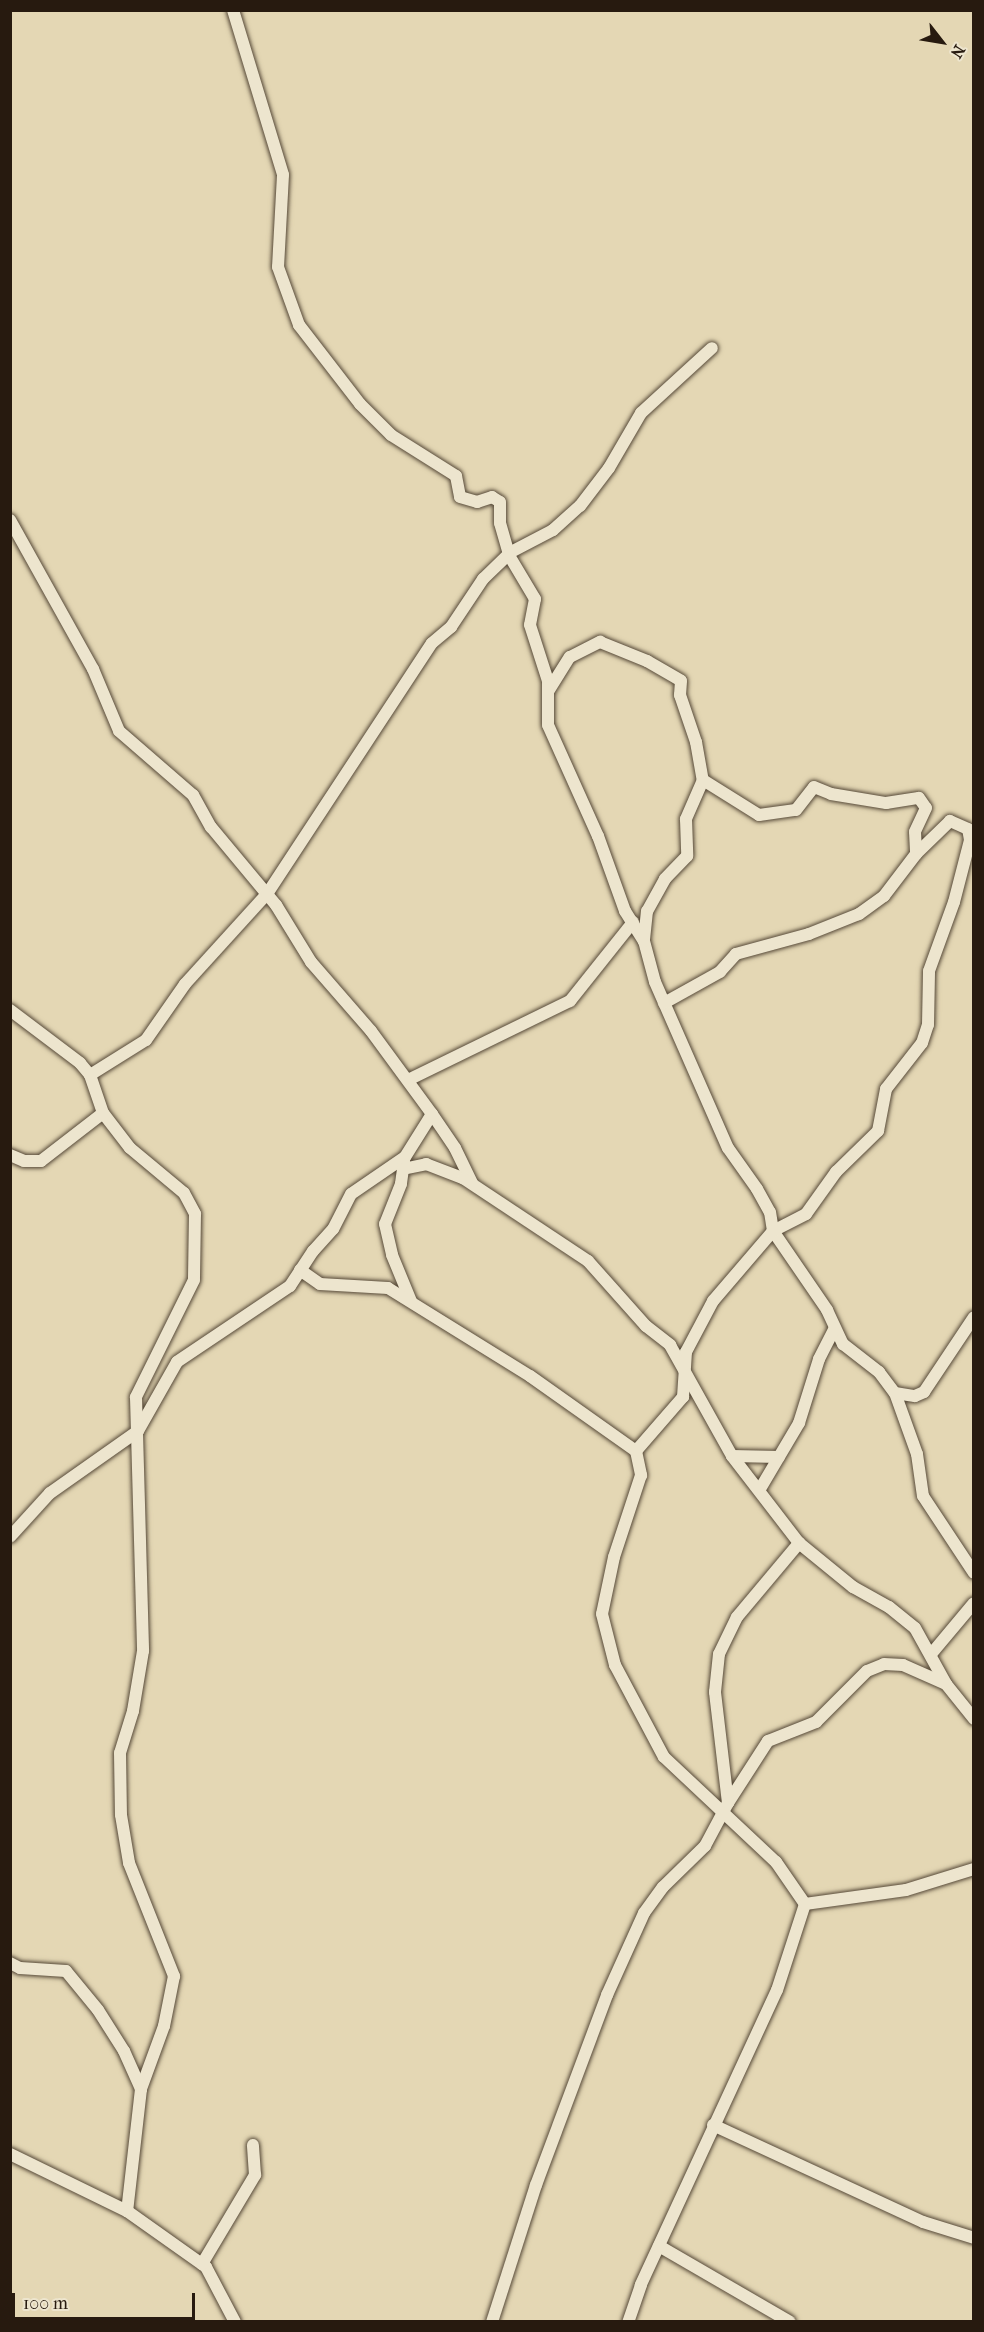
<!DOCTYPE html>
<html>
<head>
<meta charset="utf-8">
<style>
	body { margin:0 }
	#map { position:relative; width:984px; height:2332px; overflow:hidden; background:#e4d7b4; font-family:"IM FELL French Canon",serif }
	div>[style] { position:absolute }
	.roads { filter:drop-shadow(0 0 2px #564938) drop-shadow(0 0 2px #564938) }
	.minor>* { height:12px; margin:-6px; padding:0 6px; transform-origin:6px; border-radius:6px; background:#ede5ce }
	span { translate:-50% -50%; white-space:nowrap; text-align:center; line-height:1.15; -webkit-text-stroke:4.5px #ede5ce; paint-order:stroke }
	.frame { position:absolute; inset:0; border:12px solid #271a0f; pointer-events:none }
	.north { position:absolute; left:912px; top:12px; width:60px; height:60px; -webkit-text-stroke:4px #ede5ce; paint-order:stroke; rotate:121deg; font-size:16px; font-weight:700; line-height:24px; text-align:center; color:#271a0f }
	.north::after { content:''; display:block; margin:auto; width:21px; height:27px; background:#271a0f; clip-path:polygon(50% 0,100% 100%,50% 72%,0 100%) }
	.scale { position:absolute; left:12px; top:2293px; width:183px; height:27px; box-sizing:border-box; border:3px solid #271a0f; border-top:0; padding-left:8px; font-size:18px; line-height:21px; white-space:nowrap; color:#271a0f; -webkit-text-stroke:4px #ede5ce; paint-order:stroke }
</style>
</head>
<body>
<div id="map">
	<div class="roads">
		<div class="minor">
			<div style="left:233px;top:10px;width:172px;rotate:73.1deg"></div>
			<div style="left:283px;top:175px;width:92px;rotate:93.1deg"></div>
			<div style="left:278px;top:267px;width:62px;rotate:70.1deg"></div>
			<div style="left:299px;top:325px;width:100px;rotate:52.3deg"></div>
			<div style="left:360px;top:404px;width:44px;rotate:45deg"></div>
			<div style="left:391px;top:435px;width:77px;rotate:32.2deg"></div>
			<div style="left:456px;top:476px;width:21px;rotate:79deg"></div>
			<div style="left:460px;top:497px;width:18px;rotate:16deg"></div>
			<div style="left:477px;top:502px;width:16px;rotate:-18deg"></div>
			<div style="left:492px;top:497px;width:9px;rotate:32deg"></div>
			<div style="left:500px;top:502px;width:21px;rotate:90deg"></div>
			<div style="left:500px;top:523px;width:35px;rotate:74deg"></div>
			<div style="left:510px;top:557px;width:49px;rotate:59.2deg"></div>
			<div style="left:535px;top:599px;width:26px;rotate:101deg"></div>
			<div style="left:530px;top:625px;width:59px;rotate:72.2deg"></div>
			<div style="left:548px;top:681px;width:44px;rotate:90deg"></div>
			<div style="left:548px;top:725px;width:122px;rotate:65.8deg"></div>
			<div style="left:598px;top:836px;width:80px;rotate:70.2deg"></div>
			<div style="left:625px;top:911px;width:36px;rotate:58deg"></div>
			<div style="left:644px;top:941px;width:42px;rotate:75deg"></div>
			<div style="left:655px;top:982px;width:181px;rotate:66.3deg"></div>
			<div style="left:728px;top:1148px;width:50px;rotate:54.7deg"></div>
			<div style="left:757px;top:1189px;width:26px;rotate:61deg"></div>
			<div style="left:770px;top:1212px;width:19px;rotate:81deg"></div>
			<div style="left:773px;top:1231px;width:96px;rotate:55.6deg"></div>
			<div style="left:827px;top:1310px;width:38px;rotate:65deg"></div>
			<div style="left:843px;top:1344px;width:46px;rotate:37.9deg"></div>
			<div style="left:879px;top:1372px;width:26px;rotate:53deg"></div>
			<div style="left:895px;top:1393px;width:65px;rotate:70.2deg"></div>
			<div style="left:917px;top:1454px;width:42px;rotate:81.9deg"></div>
			<div style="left:923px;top:1496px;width:92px;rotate:56.5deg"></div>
			<div style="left:10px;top:520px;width:171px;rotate:60.9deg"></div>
			<div style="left:93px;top:669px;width:67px;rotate:67.2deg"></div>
			<div style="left:119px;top:731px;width:98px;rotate:40.9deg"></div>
			<div style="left:193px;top:795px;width:37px;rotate:61deg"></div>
			<div style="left:211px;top:827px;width:102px;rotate:50.2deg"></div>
			<div style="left:276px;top:905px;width:67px;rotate:58.4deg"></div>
			<div style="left:311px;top:962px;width:91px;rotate:49deg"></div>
			<div style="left:371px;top:1031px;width:103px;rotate:53.7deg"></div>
			<div style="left:432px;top:1114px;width:51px;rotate:122.1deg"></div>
			<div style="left:405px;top:1157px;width:65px;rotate:145.6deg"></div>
			<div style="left:351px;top:1194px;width:39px;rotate:117deg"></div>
			<div style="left:333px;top:1229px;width:30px;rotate:132deg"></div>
			<div style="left:313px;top:1251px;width:42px;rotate:123.3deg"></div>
			<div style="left:290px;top:1286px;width:136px;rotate:146.1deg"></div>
			<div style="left:177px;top:1362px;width:79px;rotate:119.5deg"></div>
			<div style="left:138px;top:1431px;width:108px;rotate:144.8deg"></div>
			<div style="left:50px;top:1493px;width:59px;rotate:132.3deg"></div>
			<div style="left:549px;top:690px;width:39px;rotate:-58deg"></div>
			<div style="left:570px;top:657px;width:34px;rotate:-27deg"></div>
			<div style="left:600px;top:642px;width:51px;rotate:22deg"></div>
			<div style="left:647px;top:661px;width:39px;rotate:30deg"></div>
			<div style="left:681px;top:681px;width:14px;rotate:94deg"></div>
			<div style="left:680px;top:695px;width:50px;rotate:71.2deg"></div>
			<div style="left:696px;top:742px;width:39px;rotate:80deg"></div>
			<div style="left:703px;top:780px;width:43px;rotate:113.6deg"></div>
			<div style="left:686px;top:819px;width:37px;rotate:88deg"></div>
			<div style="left:687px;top:856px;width:32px;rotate:134deg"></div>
			<div style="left:665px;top:879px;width:37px;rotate:119deg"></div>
			<div style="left:647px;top:911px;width:30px;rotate:96deg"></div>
			<div style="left:703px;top:780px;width:66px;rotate:32deg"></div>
			<div style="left:759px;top:815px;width:37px;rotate:-8deg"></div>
			<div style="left:796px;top:810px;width:29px;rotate:-52deg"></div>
			<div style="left:814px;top:787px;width:18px;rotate:22deg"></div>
			<div style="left:831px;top:794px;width:56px;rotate:9.3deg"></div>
			<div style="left:886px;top:803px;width:33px;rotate:-9deg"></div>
			<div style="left:919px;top:798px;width:12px;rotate:55deg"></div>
			<div style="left:926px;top:808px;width:26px;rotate:115deg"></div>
			<div style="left:915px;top:832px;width:22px;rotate:87deg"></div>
			<div style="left:10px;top:1010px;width:88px;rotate:37.1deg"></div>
			<div style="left:80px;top:1063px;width:16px;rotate:50deg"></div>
			<div style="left:90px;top:1075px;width:40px;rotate:71.1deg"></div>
			<div style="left:103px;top:1113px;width:44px;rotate:52.4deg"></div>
			<div style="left:130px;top:1148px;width:70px;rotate:39.8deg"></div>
			<div style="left:184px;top:1193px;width:24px;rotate:62deg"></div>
			<div style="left:195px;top:1214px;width:66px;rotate:90.9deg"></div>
			<div style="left:194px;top:1280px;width:131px;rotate:116.4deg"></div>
			<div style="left:136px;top:1397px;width:254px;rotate:88.4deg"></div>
			<div style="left:143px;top:1651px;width:61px;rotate:99.5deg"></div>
			<div style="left:133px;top:1711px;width:44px;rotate:107.2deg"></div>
			<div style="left:120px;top:1753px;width:62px;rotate:89.1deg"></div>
			<div style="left:121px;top:1815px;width:49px;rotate:80.5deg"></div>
			<div style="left:129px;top:1863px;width:122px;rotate:68.3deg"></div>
			<div style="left:174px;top:1976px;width:51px;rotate:101.3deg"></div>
			<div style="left:164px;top:2026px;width:67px;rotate:110.1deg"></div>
			<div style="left:141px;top:2089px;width:123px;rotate:96.5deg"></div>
			<div style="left:90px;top:1075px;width:66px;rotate:-32deg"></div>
			<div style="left:146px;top:1040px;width:68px;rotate:-55.1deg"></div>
			<div style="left:185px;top:984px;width:122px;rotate:-47.7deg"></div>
			<div style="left:267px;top:894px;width:300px;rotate:-56.7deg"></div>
			<div style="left:432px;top:643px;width:25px;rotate:-40deg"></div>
			<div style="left:451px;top:627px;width:58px;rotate:-56.3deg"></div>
			<div style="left:483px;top:579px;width:39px;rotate:-44deg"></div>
			<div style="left:511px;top:552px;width:47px;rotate:-27.6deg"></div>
			<div style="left:553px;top:530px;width:36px;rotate:-42deg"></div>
			<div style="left:580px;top:506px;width:48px;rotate:-52.7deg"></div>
			<div style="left:609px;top:468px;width:64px;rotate:-59.8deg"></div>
			<div style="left:641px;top:413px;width:96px;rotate:-42.5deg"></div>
			<div style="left:408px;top:1080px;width:180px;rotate:-26deg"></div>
			<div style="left:570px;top:1001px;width:101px;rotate:-51.4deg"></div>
			<div style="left:432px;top:1114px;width:41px;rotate:55.9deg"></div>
			<div style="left:455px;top:1148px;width:39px;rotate:64deg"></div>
			<div style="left:10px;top:1155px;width:15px;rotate:23deg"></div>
			<div style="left:24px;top:1161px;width:17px"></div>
			<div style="left:41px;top:1161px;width:78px;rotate:-37.7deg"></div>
			<div style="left:404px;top:1162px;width:22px;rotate:98deg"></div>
			<div style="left:401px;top:1184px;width:43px;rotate:111.8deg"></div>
			<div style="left:385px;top:1224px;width:32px;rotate:77deg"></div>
			<div style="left:392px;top:1255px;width:50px;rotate:67.6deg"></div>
			<div style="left:403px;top:1169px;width:24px;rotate:-12deg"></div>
			<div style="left:426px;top:1164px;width:40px;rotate:21deg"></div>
			<div style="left:463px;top:1178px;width:150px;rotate:33.6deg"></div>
			<div style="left:588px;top:1261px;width:87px;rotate:48.3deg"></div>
			<div style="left:646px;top:1326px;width:31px;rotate:38deg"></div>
			<div style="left:670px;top:1345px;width:127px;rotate:60.8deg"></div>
			<div style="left:732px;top:1456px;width:110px;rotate:52.4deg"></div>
			<div style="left:799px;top:1543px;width:70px;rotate:39.2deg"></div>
			<div style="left:853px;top:1587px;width:41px;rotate:29.1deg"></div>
			<div style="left:889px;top:1607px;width:33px;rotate:39deg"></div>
			<div style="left:915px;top:1628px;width:64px;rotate:61deg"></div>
			<div style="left:946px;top:1684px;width:45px;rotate:51.3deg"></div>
			<div style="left:300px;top:1270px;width:24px;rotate:35deg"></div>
			<div style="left:320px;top:1284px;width:68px;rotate:3.4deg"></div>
			<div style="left:388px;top:1288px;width:167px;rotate:31.8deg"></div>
			<div style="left:530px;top:1376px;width:130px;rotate:35.3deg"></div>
			<div style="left:636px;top:1451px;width:25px;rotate:78deg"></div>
			<div style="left:641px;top:1475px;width:86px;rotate:108.2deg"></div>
			<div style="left:614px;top:1557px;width:58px;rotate:101.9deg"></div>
			<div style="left:602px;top:1614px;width:53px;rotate:75.7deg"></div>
			<div style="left:615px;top:1665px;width:104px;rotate:62deg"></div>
			<div style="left:664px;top:1757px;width:154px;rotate:43.2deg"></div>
			<div style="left:776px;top:1862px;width:51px;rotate:55.4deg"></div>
			<div style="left:805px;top:1904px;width:90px;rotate:108deg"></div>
			<div style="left:777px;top:1990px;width:325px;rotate:114.8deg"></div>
			<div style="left:641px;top:2285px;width:39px;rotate:109deg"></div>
			<div style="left:895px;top:1393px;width:20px;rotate:9deg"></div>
			<div style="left:915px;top:1396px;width:10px;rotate:-24deg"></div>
			<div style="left:924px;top:1392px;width:90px;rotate:-56.3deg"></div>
			<div style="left:636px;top:1451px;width:72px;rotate:-49deg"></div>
			<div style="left:683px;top:1397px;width:45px;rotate:-86.2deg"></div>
			<div style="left:686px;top:1352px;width:58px;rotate:-62.1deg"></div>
			<div style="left:713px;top:1301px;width:92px;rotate:-49.4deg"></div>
			<div style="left:773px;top:1231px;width:37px;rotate:-27deg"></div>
			<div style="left:806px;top:1214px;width:52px;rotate:-54.5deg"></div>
			<div style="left:836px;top:1172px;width:59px;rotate:-44.3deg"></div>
			<div style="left:878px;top:1131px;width:43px;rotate:-79.2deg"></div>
			<div style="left:886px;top:1089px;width:58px;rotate:-52deg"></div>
			<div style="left:922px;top:1043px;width:19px;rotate:-72deg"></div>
			<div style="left:928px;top:1025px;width:54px;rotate:-88.9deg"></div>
			<div style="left:929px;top:971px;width:73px;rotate:-70.1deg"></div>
			<div style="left:954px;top:902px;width:64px;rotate:-75.5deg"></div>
			<div style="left:970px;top:840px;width:11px;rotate:-100deg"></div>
			<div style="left:968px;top:829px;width:20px;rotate:-156deg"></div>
			<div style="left:950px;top:821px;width:47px;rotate:135.9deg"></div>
			<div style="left:916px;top:854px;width:53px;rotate:127.3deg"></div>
			<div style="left:884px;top:896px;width:31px;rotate:144deg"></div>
			<div style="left:859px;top:914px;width:54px;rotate:158.2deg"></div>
			<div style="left:809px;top:934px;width:76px;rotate:164.7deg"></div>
			<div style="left:736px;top:954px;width:24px;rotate:132deg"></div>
			<div style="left:720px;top:972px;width:64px;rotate:151deg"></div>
			<div style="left:732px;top:1456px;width:47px;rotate:1.2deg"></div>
			<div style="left:760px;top:1489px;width:77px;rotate:-59.4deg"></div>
			<div style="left:799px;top:1423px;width:67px;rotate:-72.6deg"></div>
			<div style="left:819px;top:1359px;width:34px;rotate:-63deg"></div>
			<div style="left:932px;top:1653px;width:65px;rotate:-50deg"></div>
			<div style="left:728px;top:1803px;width:74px;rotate:-57.2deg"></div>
			<div style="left:768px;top:1741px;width:52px;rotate:-21.6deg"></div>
			<div style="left:816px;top:1722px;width:72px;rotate:-45deg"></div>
			<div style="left:867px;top:1671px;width:18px;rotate:-22deg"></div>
			<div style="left:884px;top:1664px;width:19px;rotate:3deg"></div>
			<div style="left:903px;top:1665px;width:47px;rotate:23.8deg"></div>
			<div style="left:805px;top:1904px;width:102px;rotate:-7.9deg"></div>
			<div style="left:906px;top:1890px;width:71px;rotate:-17.2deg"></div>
			<div style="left:10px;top:1963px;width:11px;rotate:27deg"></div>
			<div style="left:20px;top:1968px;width:46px;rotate:3.7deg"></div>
			<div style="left:66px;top:1971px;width:50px;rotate:50.6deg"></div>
			<div style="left:98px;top:2010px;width:49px;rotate:57.6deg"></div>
			<div style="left:124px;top:2051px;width:42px;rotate:65.9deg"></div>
			<div style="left:713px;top:2125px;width:231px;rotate:24.8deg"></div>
			<div style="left:923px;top:2222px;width:53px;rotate:17.4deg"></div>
			<div style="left:10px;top:2154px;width:130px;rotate:26deg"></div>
			<div style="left:127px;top:2211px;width:97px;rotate:35.3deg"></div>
			<div style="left:206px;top:2267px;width:62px;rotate:62.2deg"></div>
			<div style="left:659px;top:2246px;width:151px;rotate:30.1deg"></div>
			<div style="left:202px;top:2264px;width:104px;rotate:-59.2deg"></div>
			<div style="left:255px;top:2175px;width:30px;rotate:-94deg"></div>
			<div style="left:492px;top:2322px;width:144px;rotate:-72.2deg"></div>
			<div style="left:536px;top:2185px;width:203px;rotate:-69.5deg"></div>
			<div style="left:607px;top:1995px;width:90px;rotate:-65.7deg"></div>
			<div style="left:644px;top:1913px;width:32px;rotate:-54deg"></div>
			<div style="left:663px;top:1887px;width:59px;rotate:-44.3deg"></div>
			<div style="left:705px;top:1846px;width:49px;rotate:-61.9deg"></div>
			<div style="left:728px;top:1803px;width:112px;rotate:-96.7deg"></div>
			<div style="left:715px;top:1692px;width:38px;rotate:-84deg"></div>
			<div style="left:719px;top:1654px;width:41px;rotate:-64.1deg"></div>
			<div style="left:737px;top:1617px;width:97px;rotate:-50deg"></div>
		</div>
	</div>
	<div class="frame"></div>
	<div class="north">N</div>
	<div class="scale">100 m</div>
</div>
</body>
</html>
